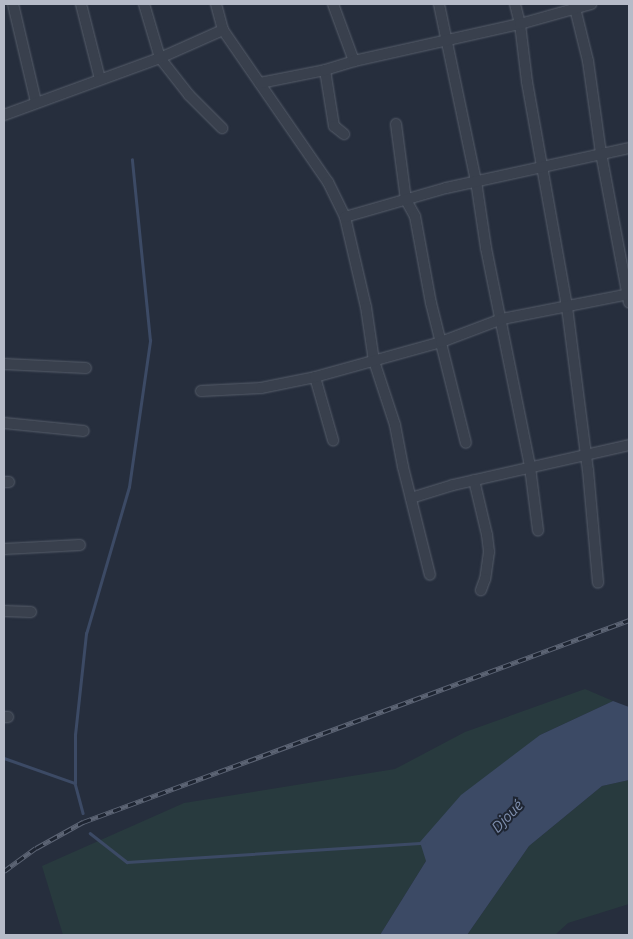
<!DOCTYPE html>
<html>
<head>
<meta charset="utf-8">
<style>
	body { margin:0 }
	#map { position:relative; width:633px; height:939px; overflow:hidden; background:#262e3d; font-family:Ubuntu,sans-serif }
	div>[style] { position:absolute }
	.green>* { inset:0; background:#283a3e }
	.water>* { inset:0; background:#3c4a65 }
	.stream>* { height:2.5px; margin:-1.25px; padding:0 1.25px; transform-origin:1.25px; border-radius:1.25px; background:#3c4a65 }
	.roads { filter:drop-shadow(0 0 1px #575e6b) drop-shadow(0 0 1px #575e6b) }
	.minor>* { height:10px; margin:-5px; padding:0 5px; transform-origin:5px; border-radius:5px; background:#39404d }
	.rail>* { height:4.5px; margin-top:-2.25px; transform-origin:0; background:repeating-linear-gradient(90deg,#1e2532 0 8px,#5c6474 0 16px); box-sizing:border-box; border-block:1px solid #5c6474 }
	span { translate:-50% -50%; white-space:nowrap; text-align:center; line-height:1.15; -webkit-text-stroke:4px #1e2532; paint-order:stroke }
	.water-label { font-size:15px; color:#7f8fae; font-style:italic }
	.frame { position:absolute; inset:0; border:5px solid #b6bbc8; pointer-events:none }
</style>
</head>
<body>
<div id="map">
	<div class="green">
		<div style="clip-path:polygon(585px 689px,613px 701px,540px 735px,426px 861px,380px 935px,63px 935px,42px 866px,184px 803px,395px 769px,465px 732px)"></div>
		<div style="clip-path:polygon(629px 780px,629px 904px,568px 923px,555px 935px,467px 935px,529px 846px,602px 786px)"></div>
	</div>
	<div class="water">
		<div style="clip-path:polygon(613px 701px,629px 707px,629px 780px,602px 786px,529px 846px,467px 935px,380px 935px,426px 861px,420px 842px,461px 795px,540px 735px)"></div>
	</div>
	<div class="stream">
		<div style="left:4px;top:758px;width:75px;rotate:19.4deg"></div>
		<div style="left:75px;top:783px;width:31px;rotate:75deg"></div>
		<div style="left:75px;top:783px;width:48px;rotate:-90deg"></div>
		<div style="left:75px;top:735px;width:102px;rotate:-83.8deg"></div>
		<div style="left:86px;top:634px;width:153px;rotate:-73.7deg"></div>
		<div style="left:129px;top:487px;width:148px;rotate:-81.8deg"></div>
		<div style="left:150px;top:341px;width:182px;rotate:-95.7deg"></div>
		<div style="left:90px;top:833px;width:47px;rotate:38.1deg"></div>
		<div style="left:127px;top:862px;width:297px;rotate:-3.7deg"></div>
	</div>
	<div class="roads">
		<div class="minor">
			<div style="left:13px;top:4px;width:101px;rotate:76.8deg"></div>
			<div style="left:81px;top:4px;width:77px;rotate:75.8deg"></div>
			<div style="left:144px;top:4px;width:56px;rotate:73.5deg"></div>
			<div style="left:160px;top:58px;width:47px;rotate:51.9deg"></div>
			<div style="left:189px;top:95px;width:47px;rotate:45deg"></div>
			<div style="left:216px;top:4px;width:27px;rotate:75deg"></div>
			<div style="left:223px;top:30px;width:185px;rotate:55.4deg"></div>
			<div style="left:328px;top:182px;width:39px;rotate:64deg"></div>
			<div style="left:345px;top:217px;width:92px;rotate:76.9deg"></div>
			<div style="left:366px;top:307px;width:55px;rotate:81.6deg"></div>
			<div style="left:374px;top:361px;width:67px;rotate:71.8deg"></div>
			<div style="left:395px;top:425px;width:43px;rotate:79.2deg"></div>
			<div style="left:403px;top:467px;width:111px;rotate:76deg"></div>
			<div style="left:333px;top:4px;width:61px;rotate:69.8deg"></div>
			<div style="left:439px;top:4px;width:181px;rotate:78.2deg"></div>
			<div style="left:476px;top:181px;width:68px;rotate:81.5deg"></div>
			<div style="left:486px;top:248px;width:223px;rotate:78.6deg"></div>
			<div style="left:530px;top:467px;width:64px;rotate:82.8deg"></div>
			<div style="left:515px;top:4px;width:21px;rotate:76deg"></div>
			<div style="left:520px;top:24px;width:58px;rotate:83.1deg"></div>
			<div style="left:527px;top:82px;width:229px;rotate:79.9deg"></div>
			<div style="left:567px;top:307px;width:164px;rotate:82.7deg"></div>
			<div style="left:588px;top:470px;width:113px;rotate:84.9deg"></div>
			<div style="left:574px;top:4px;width:59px;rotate:76.2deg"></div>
			<div style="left:588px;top:61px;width:93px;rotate:82deg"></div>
			<div style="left:601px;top:153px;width:152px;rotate:79.4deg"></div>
			<div style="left:325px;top:70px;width:57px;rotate:80.9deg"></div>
			<div style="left:334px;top:126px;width:13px;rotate:39deg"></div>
			<div style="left:260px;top:83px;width:66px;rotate:-11.3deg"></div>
			<div style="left:325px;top:70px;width:30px;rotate:-17deg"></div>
			<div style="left:354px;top:61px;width:170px;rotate:-12.6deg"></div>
			<div style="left:520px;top:24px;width:74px;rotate:-15.7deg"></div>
			<div style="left:4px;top:115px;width:166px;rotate:-20.1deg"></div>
			<div style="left:160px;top:58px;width:69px;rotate:-24deg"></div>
			<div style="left:396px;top:124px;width:77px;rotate:82.5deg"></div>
			<div style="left:406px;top:200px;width:18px;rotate:61deg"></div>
			<div style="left:415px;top:216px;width:88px;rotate:79.6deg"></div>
			<div style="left:431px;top:303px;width:144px;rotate:76deg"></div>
			<div style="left:345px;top:217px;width:105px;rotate:-16deg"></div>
			<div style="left:446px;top:188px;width:187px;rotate:-12.3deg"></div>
			<div style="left:4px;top:364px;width:82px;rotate:2.8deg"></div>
			<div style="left:315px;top:377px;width:66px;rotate:74.1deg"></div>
			<div style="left:201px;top:391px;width:60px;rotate:-2.9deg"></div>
			<div style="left:261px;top:388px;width:55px;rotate:-11.5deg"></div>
			<div style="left:315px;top:377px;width:131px;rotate:-15.5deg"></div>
			<div style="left:441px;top:342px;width:65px;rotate:-20.7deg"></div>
			<div style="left:502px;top:319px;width:129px;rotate:-11.1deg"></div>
			<div style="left:4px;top:423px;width:80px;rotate:5.7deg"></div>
			<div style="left:474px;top:480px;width:57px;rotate:76.7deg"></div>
			<div style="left:487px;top:535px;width:17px;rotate:83deg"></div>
			<div style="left:489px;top:552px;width:27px;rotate:98deg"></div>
			<div style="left:485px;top:579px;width:12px;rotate:110deg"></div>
			<div style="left:4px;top:482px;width:5px"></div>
			<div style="left:411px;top:498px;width:44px;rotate:-17.2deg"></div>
			<div style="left:453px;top:485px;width:180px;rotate:-12.8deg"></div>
			<div style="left:4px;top:549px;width:76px;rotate:-3deg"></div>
			<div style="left:4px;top:611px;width:27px;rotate:2deg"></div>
			<div style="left:4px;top:717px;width:4px"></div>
		</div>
	</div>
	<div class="rail">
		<div style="left:4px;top:871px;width:39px;rotate:-36deg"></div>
		<div style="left:36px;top:848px;width:54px;rotate:-29deg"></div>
		<div style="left:83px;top:822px;width:582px;rotate:-20.3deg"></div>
	</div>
	<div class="water-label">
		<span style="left:507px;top:816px;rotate:-46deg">Djoué</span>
	</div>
	<div class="frame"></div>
</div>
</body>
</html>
